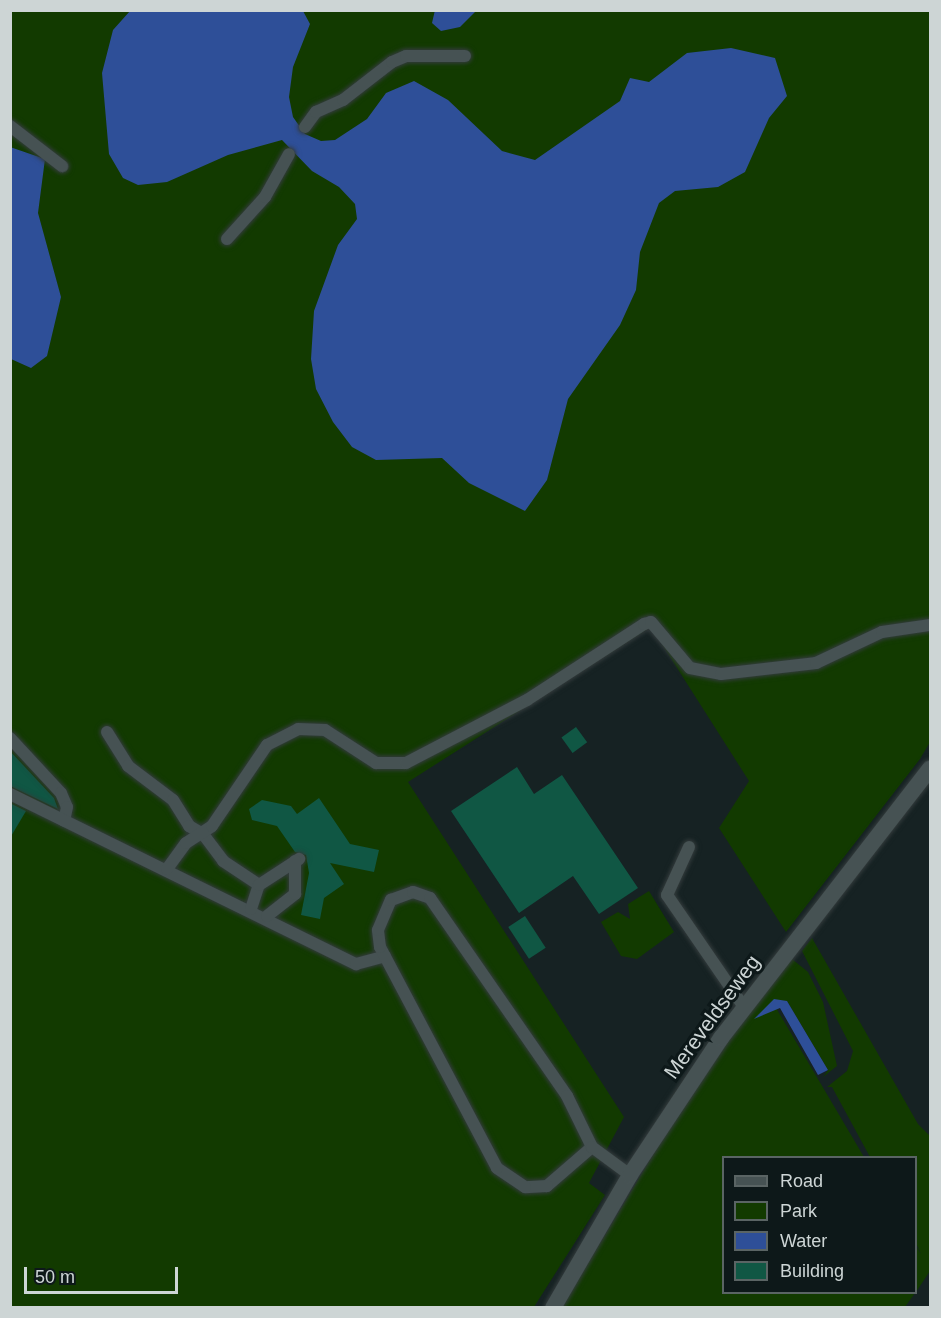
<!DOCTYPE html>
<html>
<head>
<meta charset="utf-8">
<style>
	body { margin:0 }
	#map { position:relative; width:941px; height:1318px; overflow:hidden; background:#162223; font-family:Helvetica,sans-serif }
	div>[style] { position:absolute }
	.green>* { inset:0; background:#123a00 }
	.water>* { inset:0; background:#2e4f98 }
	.building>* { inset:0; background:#105744; transform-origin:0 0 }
	.roads { filter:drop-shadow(0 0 2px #333b3c) drop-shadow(0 0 2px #333b3c) }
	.service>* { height:12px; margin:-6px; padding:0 6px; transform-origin:6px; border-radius:6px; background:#465253 }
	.minor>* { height:16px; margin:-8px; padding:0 8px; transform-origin:8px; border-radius:8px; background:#465253 }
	span { translate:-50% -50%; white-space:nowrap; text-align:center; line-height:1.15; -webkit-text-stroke:6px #0d1819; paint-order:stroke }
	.street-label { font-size:21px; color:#cdd5d5 }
	.frame { position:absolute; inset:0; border:12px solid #cdd5d5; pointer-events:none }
	.legend { position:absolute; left:722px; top:1156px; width:195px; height:138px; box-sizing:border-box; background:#0d1819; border:2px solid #5a6464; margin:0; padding:8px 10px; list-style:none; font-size:18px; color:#cdd5d5 }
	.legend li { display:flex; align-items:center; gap:12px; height:30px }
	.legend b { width:30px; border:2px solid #5a6464 }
	.scale { position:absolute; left:24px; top:1267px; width:154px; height:27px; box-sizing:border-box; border:3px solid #cdd5d5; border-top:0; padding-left:8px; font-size:18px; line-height:21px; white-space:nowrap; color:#cdd5d5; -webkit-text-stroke:4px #0d1819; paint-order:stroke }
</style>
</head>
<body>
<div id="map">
	<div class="green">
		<div style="clip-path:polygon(10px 11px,930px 11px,930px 742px,920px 759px,786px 932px,719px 828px,749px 781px,651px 627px,408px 782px,624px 1117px,589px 1183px,605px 1195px,534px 1307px,11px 1307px)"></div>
		<div style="clip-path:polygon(649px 891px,674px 932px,637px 959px,621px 956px,601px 922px,618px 912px,630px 919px,628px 904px)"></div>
		<div style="clip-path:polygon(812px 938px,918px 1124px,930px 1136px,930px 1271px,916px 1292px,916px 1246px,921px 1254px,916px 1243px,916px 1158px,870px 1157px,832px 1087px,827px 1087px,847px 1071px,853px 1051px,802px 951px)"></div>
		<div style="clip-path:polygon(792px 959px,808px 972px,823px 1002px,837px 1066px,823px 1077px,828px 1070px,787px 1001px,772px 1001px,864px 1157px,724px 1158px,724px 1292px,915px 1293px,905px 1307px,561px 1308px,710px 1060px)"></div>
	</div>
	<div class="water">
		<div style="clip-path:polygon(435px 10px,476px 10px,476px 11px,460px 27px,441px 31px,432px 23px)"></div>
		<div style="clip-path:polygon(130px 11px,303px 11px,310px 24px,293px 67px,289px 97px,293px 117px,305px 134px,321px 141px,335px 140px,367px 119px,386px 93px,414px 81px,448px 100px,502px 151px,535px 160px,620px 101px,630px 78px,649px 82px,687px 53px,731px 48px,775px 58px,787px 96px,769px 118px,745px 172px,718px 187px,675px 191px,659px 203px,640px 252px,636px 290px,620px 325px,568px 399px,547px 480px,525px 511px,469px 483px,442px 458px,376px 460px,352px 447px,333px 422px,316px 389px,311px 359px,314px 311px,338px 245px,357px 219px,355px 204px,339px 187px,312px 171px,282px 140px,228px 155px,167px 182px,138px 185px,123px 178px,109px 154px,102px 73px,113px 30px)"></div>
		<div style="clip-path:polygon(10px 147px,45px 159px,38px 213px,61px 297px,47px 356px,31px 368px,11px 359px)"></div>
		<div style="clip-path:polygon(774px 999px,787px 1001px,828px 1070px,818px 1075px,780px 1008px,754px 1019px)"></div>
	</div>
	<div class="building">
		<div style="left:576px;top:727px;width:19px;height:18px;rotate:54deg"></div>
		<div style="clip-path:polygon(10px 751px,54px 798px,58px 809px,10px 786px)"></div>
		<div style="clip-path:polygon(517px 767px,534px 794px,562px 775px,638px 888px,599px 914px,573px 876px,519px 913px,451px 811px)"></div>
		<div style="clip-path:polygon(319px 798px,350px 844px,379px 850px,374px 872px,330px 863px,344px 884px,324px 898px,320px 919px,301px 915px,309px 873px,306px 855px,295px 852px,277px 826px,252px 820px,249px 809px,262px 800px,291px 806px,297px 814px)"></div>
		<div style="clip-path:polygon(10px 803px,26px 811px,10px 838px)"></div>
		<div style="left:525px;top:916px;width:38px;height:20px;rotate:57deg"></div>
	</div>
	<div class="roads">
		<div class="service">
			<div style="left:10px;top:126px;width:66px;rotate:37.6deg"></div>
			<div style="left:305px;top:127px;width:19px;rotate:-54deg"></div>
			<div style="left:316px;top:112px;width:30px;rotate:-24deg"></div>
			<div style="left:343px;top:100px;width:62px;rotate:-37.8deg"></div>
			<div style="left:392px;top:62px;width:15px;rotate:-23deg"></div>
			<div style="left:406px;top:56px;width:59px"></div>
			<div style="left:227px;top:239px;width:57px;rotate:-47.9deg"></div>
			<div style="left:265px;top:197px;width:49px;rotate:-60.8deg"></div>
			<div style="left:107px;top:732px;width:40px;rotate:58deg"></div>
			<div style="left:128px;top:766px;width:56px;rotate:37.1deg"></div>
			<div style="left:173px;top:800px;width:31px;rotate:58deg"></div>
			<div style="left:189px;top:826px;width:16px;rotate:30deg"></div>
			<div style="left:203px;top:834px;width:34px;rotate:53deg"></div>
			<div style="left:223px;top:861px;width:43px;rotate:33.7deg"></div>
			<div style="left:10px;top:738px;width:75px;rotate:47.2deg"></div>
			<div style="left:61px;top:793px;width:15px;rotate:67deg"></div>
			<div style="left:67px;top:807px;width:14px;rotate:102deg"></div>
			<div style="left:10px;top:794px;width:386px;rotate:26.2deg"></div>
			<div style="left:356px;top:964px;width:30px;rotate:-15deg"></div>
			<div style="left:689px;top:847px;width:53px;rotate:114.6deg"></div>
			<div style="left:667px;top:895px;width:136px;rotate:55.5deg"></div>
			<div style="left:167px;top:869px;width:32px;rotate:-54deg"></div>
			<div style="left:186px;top:843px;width:31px;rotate:-33deg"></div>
			<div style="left:212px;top:826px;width:98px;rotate:-55.8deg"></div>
			<div style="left:267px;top:745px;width:35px;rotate:-27deg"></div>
			<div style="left:298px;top:729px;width:27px;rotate:2deg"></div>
			<div style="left:325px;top:730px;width:61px;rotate:32.9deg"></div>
			<div style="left:376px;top:763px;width:30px"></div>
			<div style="left:406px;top:763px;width:136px;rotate:-27.5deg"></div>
			<div style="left:527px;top:700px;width:140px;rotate:-33deg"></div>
			<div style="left:644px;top:624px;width:7px;rotate:-16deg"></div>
			<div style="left:651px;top:622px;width:60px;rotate:49.7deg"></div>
			<div style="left:690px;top:668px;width:32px;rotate:11deg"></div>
			<div style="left:721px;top:674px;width:96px;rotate:-6.6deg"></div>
			<div style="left:816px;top:663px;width:73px;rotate:-25.2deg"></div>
			<div style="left:882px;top:632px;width:49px;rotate:-8.3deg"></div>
			<div style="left:251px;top:909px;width:25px;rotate:-72deg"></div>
			<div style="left:259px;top:885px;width:48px;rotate:-33deg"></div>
			<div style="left:267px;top:916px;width:36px;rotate:-38deg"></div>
			<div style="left:295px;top:894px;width:33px;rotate:-90deg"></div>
			<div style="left:592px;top:1147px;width:60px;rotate:139.1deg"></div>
			<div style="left:547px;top:1186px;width:22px;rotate:177deg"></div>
			<div style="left:525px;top:1187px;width:34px;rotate:-146deg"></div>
			<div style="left:497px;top:1168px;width:250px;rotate:-117.9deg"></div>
			<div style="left:380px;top:947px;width:17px;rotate:-97deg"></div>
			<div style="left:378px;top:930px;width:33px;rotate:-67deg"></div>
			<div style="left:391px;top:900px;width:23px;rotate:-20deg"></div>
			<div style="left:413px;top:892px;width:18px;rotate:19deg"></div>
			<div style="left:430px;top:898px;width:241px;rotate:55.3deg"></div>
			<div style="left:567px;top:1096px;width:57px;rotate:63.9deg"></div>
			<div style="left:592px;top:1147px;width:47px;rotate:36.4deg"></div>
		</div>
		<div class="minor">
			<div style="left:553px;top:1308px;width:154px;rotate:-59.9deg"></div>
			<div style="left:630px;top:1175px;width:164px;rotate:-56.4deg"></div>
			<div style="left:721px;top:1038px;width:341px;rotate:-52.2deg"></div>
		</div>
	</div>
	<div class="street-label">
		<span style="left:712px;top:1017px;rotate:-54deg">Mereveldseweg</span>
	</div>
	<div class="frame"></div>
	<ul class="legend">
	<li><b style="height:8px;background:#465253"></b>Road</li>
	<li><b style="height:16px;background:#123a00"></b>Park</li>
	<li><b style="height:16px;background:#2e4f98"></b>Water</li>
	<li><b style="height:16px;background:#105744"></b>Building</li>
	</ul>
	<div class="scale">50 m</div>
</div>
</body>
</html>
